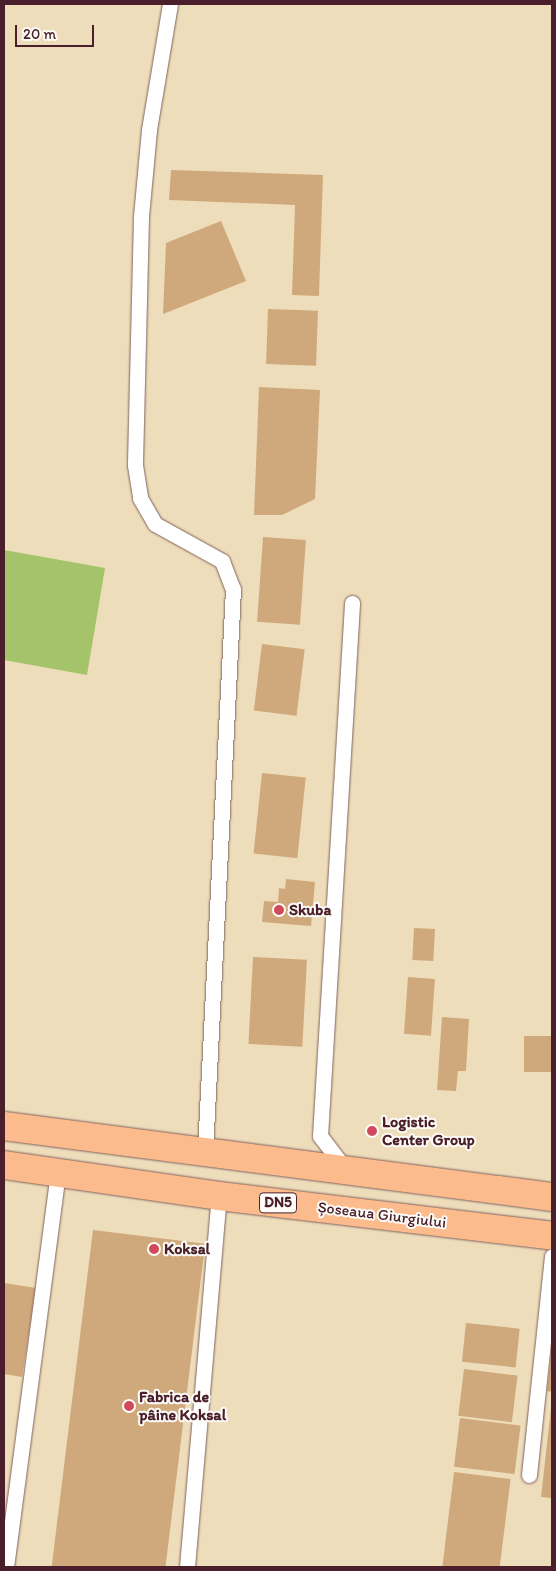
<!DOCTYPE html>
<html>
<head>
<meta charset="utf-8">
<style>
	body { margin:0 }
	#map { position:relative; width:556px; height:1571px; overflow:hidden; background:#edb; font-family:Itim,sans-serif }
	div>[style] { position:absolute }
	.green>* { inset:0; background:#a5c36b }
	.building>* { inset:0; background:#cfa97c; transform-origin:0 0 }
	.roads { filter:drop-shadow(0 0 1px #83625d) drop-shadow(0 0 1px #83625d) }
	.lane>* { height:15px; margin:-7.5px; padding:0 7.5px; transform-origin:7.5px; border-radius:7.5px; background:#fff }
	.highway>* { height:28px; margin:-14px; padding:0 14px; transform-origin:14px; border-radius:14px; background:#fbbb8c }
	.dots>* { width:14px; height:14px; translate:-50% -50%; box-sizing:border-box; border:2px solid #fdfcf7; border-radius:50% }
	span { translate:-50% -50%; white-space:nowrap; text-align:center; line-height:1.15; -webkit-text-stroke:4px #fdfcf7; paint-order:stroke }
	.shield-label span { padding:1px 4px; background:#fdfcf7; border:1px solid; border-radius:4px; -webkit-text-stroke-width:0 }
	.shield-label { font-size:15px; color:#4a1f2b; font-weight:700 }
	.poi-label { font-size:16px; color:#4a1f2b; font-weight:700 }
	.left { translate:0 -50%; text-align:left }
	.street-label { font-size:16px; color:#4a1f2b }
	.frame { position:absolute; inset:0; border:5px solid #4a1f2b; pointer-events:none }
	.scale { position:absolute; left:15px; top:25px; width:79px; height:22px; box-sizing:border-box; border:2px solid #4a1f2b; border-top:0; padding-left:6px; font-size:15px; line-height:18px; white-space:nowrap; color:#4a1f2b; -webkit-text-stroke:4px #fdfcf7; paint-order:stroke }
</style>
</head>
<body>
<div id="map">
	<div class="green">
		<div style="clip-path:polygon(4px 550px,105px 568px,87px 675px,4px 660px)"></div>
	</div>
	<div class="building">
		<div style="clip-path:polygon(171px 170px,323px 175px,319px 296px,292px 295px,295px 205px,169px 200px)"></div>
		<div style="clip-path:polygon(221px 221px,246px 281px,163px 314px,166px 243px)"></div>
		<div style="left:268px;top:309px;width:50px;height:55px;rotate:2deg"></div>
		<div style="clip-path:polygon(259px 387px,320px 390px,315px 499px,282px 515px,254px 515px)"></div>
		<div style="left:263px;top:537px;width:43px;height:85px;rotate:4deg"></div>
		<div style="left:262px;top:644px;width:43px;height:67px;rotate:7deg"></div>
		<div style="left:262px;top:773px;width:44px;height:81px;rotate:6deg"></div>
		<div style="clip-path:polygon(286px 879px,315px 882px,311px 926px,262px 922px,264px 901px,278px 902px,279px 888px,285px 889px)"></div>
		<div style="left:414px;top:928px;width:21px;height:32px;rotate:3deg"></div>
		<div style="left:253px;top:957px;width:54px;height:87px;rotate:3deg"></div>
		<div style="left:408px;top:977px;width:27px;height:57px;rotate:4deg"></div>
		<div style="clip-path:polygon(442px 1017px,469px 1019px,466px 1071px,458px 1071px,456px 1091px,437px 1090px)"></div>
		<div style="left:552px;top:1036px;width:36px;height:28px;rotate:90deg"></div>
		<div style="left:93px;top:1230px;width:113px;height:339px;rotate:7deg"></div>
		<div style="clip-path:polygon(4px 1283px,36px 1288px,22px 1377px,4px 1374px)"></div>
		<div style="left:466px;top:1323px;width:54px;height:39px;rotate:6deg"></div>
		<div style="clip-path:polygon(551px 1354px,552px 1354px,552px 1392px,547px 1391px)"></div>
		<div style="left:464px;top:1369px;width:54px;height:47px;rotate:7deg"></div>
		<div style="clip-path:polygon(551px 1408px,552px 1408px,552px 1498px,541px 1497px)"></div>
		<div style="left:460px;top:1418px;width:61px;height:49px;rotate:7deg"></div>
		<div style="left:454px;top:1472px;width:57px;height:96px;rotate:7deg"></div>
	</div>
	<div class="roads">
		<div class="lane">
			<div style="left:170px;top:4px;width:128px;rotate:99.5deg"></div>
			<div style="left:149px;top:130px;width:87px;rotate:95.3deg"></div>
			<div style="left:141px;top:217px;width:248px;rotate:91.4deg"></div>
			<div style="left:135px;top:465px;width:33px;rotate:81deg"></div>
			<div style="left:140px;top:498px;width:30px;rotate:60deg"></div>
			<div style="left:155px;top:524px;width:77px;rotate:28.9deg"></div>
			<div style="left:222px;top:561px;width:30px;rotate:69deg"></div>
			<div style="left:233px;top:589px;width:564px;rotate:92.85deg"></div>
			<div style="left:347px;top:1171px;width:44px;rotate:-127.6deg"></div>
			<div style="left:320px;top:1136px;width:534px;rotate:-86.56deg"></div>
			<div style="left:529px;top:1475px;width:220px;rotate:-84deg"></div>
			<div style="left:6px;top:1567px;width:397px;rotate:-82.5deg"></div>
			<div style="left:187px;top:1567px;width:372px;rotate:-85.1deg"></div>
		</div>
		<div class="highway">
			<div style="left:4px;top:1126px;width:553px;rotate:7.38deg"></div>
			<div style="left:4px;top:1165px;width:217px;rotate:8.2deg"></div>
			<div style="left:219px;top:1196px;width:335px;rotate:6.8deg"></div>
		</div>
	</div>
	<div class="dots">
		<div style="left:279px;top:910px;background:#d1495b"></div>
		<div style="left:372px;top:1131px;background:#d1495b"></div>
		<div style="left:154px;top:1249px;background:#d1495b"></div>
		<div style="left:129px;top:1406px;background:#d1495b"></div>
	</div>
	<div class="shield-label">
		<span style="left:278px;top:1203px">DN5</span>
	</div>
	<div class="poi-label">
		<span class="left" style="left:289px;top:910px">Skuba</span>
		<span class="left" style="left:382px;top:1131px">Logistic<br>Center Group</span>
		<span class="left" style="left:164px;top:1249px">Koksal</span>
		<span class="left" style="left:139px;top:1406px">Fabrica de<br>pâine Koksal</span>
	</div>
	<div class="street-label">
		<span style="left:382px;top:1215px;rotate:7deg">Șoseaua Giurgiului</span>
	</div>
	<div class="frame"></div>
	<div class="scale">20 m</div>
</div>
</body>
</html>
